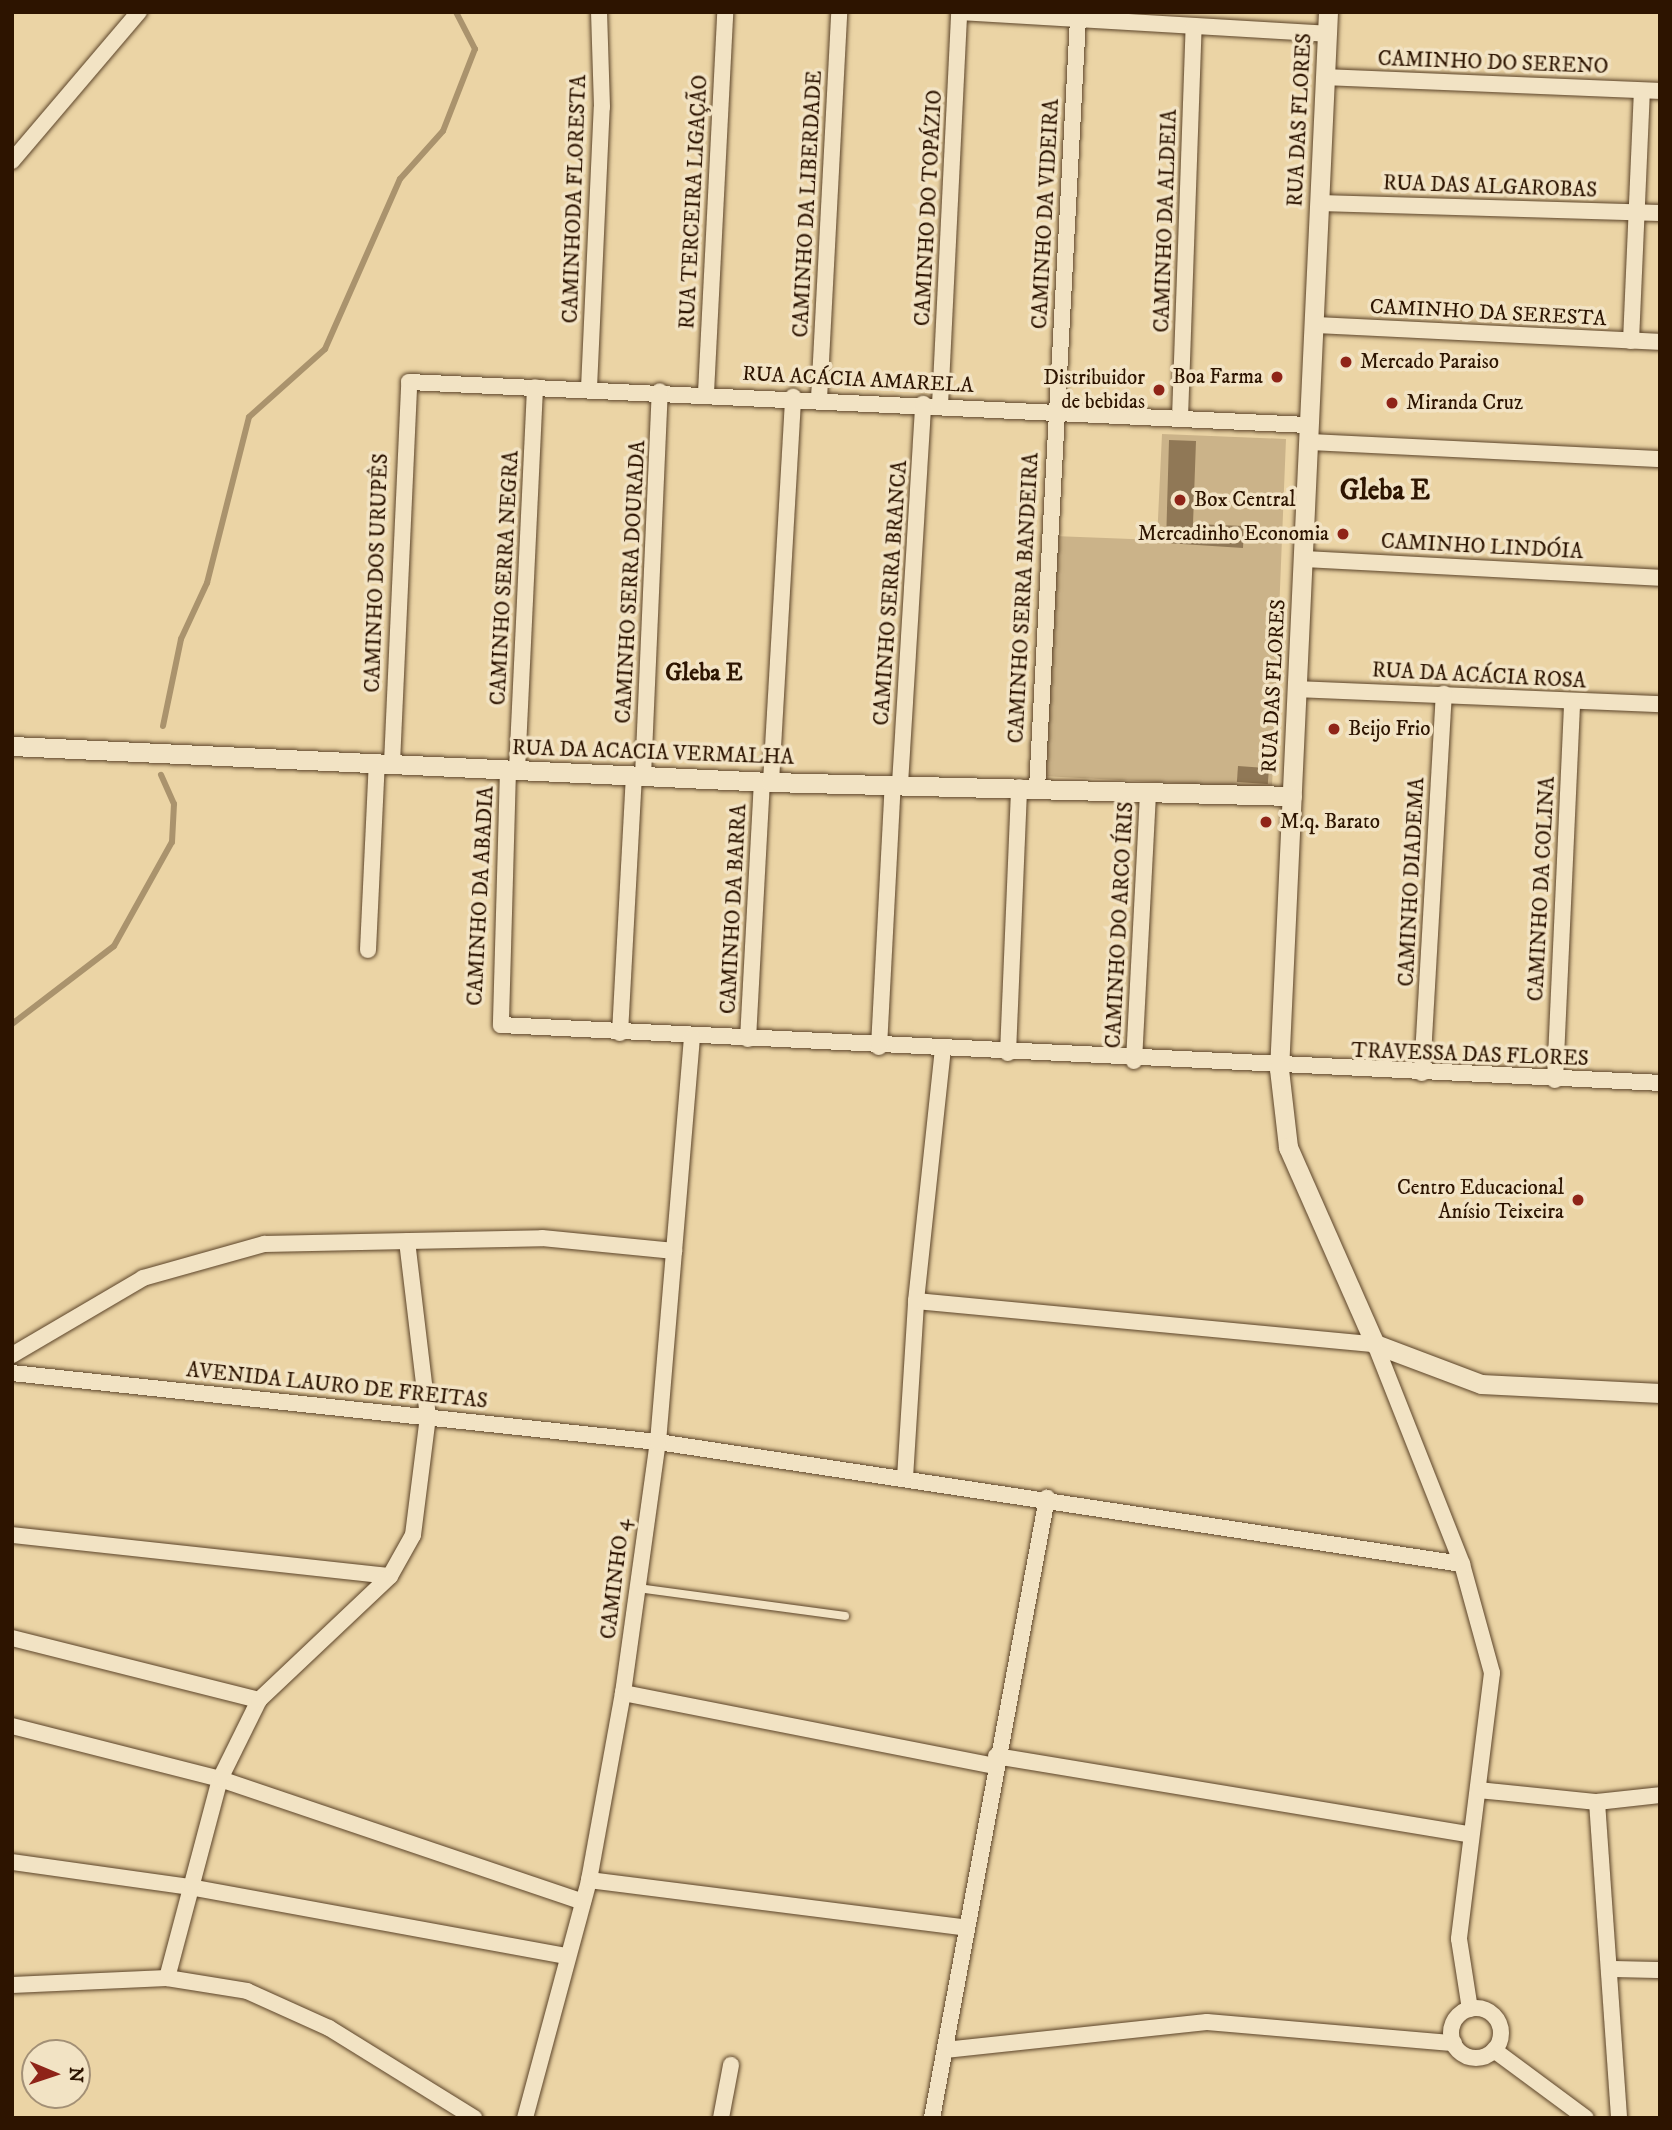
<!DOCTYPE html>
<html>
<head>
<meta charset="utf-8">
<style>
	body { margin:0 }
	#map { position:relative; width:1672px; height:2130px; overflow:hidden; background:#ebd4a5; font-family:"IM FELL DW Pica",serif }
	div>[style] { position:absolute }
	.green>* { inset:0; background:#cbb389 }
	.stream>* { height:6px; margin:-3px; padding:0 3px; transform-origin:3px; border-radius:3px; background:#aa936d }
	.building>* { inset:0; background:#907856; transform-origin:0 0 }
	.roads { filter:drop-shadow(0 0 2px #5c4429) drop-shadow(0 0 2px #5c4429) }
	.service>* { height:8px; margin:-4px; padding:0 4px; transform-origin:4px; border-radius:4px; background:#f2e3c4 }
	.minor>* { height:16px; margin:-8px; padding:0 8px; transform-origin:8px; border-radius:8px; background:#f2e3c4 }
	.minor>.ring { margin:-8px; padding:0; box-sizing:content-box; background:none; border:16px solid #f2e3c4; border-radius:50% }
	.tertiary>* { height:19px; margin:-9.5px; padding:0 9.5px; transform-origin:9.5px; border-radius:9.5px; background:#f2e3c4 }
	.dots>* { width:19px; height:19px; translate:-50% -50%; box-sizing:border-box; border:4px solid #f2e3c4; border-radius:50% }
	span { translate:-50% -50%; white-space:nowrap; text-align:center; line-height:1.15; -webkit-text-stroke:7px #f2e3c4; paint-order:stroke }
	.street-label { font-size:21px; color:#2d1400 }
	.poi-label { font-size:21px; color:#2d1400 }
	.left { translate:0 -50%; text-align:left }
	.right { translate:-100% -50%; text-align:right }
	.quarter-label { font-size:24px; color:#2d1400; font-weight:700 }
	.district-label { font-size:28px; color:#2d1400; font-weight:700 }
	.frame { position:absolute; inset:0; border:14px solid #2d1400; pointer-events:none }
	.north { position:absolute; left:21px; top:2039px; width:70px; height:70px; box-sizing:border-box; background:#f2e3c4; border:2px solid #a39076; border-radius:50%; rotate:92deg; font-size:19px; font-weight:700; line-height:28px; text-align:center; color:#2d1400 }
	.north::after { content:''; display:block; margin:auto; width:24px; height:32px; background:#8f2418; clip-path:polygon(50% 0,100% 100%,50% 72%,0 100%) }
</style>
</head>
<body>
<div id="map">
	<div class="green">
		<div style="clip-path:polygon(1162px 434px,1286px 439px,1272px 788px,1042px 776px,1054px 536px,1157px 540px)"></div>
	</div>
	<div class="stream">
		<div style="left:163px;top:726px;width:89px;rotate:-78.3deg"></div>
		<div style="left:181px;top:639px;width:62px;rotate:-65.1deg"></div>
		<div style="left:207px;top:583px;width:171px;rotate:-75.8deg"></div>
		<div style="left:249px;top:417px;width:102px;rotate:-41.8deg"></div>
		<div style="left:325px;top:349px;width:186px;rotate:-66.2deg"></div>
		<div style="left:400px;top:179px;width:64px;rotate:-48.1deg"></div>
		<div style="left:443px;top:131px;width:88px;rotate:-68.7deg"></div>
		<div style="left:475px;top:49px;width:42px;rotate:-117.2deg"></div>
		<div style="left:12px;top:1024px;width:128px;rotate:-37.4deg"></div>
		<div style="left:114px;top:946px;width:119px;rotate:-60.9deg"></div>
		<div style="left:172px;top:842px;width:38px;rotate:-87deg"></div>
		<div style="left:174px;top:804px;width:32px;rotate:-114deg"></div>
	</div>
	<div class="building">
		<div style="clip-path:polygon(1169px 440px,1196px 441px,1193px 524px,1244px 526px,1243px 548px,1166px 543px)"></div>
		<div style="left:1238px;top:766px;width:31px;height:16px;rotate:4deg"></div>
	</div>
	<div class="roads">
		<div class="service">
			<div style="left:638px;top:1588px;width:209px;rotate:7.7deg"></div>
		</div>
		<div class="minor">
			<div style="left:959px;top:12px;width:369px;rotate:3.4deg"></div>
			<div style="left:1325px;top:77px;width:335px;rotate:2.4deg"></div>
			<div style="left:12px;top:161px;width:196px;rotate:-49.6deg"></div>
			<div style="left:1319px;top:203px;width:341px;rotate:1.7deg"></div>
			<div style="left:1314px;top:325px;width:346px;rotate:2.8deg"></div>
			<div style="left:1631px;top:341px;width:250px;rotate:-87.5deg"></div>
			<div style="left:589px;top:388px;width:281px;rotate:-87.4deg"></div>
			<div style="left:602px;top:107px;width:95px;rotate:-91.8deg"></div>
			<div style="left:706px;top:393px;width:381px;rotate:-87.1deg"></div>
			<div style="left:819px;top:399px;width:388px;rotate:-87deg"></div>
			<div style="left:940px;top:405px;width:393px;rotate:-87.2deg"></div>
			<div style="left:1180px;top:418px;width:392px;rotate:-88deg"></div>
			<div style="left:1308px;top:442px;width:352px;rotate:2.8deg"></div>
			<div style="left:1303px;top:559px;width:358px;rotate:3deg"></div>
			<div style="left:1297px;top:689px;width:363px;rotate:2.4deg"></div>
			<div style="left:392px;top:763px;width:381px;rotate:-87.4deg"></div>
			<div style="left:409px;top:382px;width:901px;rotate:2.74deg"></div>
			<div style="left:508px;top:770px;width:255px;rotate:91.6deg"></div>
			<div style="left:501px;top:1025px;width:1160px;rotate:2.86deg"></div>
			<div style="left:517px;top:770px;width:383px;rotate:-87.3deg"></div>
			<div style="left:643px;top:776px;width:385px;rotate:-87.5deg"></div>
			<div style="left:771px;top:782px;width:386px;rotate:-86.7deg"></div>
			<div style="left:900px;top:784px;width:381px;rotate:-86.5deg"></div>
			<div style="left:1037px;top:788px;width:770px;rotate:-86.95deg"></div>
			<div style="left:368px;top:950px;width:188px;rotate:-87.3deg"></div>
			<div style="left:620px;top:1033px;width:257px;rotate:-86.9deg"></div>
			<div style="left:748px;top:1039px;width:258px;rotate:-86.9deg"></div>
			<div style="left:879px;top:1047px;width:263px;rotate:-87deg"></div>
			<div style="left:1008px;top:1053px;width:266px;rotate:-87.6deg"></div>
			<div style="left:1134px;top:1061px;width:270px;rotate:-87deg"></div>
			<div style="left:1422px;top:1073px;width:380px;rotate:-86.7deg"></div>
			<div style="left:1555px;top:1080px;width:379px;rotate:-87.4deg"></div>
			<div style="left:916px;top:1301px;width:461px;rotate:5.4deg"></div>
			<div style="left:1375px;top:1344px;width:237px;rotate:68.4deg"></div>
			<div style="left:1462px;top:1564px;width:113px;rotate:74.6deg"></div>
			<div style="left:1492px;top:1673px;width:268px;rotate:97.1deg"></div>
			<div style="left:1459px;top:1939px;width:71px;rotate:81.1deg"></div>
			<div style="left:12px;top:1355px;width:152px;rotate:-30.4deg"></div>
			<div style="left:143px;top:1278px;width:126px;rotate:-15.7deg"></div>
			<div style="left:264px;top:1244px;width:278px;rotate:-1.2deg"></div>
			<div style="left:542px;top:1238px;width:133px;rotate:5.6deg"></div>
			<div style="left:12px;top:1373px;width:650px;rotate:6.1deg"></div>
			<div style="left:658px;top:1442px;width:813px;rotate:8.63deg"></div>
			<div style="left:905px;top:1478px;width:177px;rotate:-86.4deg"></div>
			<div style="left:916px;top:1301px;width:252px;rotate:-83.9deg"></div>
			<div style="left:12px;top:1535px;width:380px;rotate:6.2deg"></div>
			<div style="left:12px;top:1638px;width:255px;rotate:14.1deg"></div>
			<div style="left:623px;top:1693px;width:378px;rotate:11.1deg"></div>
			<div style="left:12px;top:1726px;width:215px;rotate:14.3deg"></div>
			<div style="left:220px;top:1779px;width:383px;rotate:18.7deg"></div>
			<div style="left:996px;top:1756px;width:479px;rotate:9.4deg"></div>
			<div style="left:1478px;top:1790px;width:120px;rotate:5.8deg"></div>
			<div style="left:1597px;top:1802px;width:63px;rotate:-6.3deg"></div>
			<div style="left:1597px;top:1802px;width:317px;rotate:86deg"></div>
			<div style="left:12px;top:1862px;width:180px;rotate:8deg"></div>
			<div style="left:190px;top:1887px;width:382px;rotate:10.4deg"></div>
			<div style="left:589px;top:1880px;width:381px;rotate:7.2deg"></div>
			<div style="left:1611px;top:1969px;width:49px;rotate:1.2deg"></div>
			<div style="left:167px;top:1978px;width:206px;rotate:-75.1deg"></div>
			<div style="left:220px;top:1779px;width:88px;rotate:-63.7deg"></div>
			<div style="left:259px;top:1700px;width:180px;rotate:-43.4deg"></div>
			<div style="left:390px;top:1576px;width:47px;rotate:-60.7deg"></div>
			<div style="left:413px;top:1535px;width:119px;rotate:-82.8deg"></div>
			<div style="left:428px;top:1417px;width:177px;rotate:-96.8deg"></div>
			<div style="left:12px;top:1985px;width:155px;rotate:-2.6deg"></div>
			<div style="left:167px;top:1978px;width:81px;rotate:9.2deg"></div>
			<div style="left:247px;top:1991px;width:90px;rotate:24.3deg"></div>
			<div style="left:329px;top:2028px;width:171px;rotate:31.8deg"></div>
			<div class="ring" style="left:1451px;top:2008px;width:34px;height:34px"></div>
			<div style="left:945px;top:2050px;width:263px;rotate:-6.1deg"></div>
			<div style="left:1207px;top:2022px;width:248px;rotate:4.9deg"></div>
			<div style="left:1494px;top:2050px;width:114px;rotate:36.5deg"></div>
			<div style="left:525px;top:2118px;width:246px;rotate:-74.9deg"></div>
			<div style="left:589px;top:1880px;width:190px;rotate:-79.7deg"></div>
			<div style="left:623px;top:1693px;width:253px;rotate:-82.1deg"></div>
			<div style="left:658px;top:1442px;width:406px;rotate:-85.2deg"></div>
			<div style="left:721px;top:2118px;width:54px;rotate:-79.3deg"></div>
			<div style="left:932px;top:2118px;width:631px;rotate:-79.49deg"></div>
		</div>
		<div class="tertiary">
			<div style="left:1328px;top:12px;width:1058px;rotate:92.65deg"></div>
			<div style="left:1279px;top:1069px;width:79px;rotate:83.4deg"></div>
			<div style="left:1288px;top:1147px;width:215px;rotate:66.2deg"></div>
			<div style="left:1375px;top:1344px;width:113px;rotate:20.7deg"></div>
			<div style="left:1481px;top:1384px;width:179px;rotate:2.9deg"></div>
			<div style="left:12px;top:746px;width:760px;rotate:2.72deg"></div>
			<div style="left:771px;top:782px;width:521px;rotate:1.54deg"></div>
		</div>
	</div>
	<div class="dots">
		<div style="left:1346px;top:362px;background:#8f2418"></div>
		<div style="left:1277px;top:377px;background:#8f2418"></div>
		<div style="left:1159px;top:390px;background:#8f2418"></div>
		<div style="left:1392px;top:403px;background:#8f2418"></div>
		<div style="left:1180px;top:500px;background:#8f2418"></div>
		<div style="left:1343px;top:534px;background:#8f2418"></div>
		<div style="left:1334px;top:729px;background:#8f2418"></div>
		<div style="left:1266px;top:822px;background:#8f2418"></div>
		<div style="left:1578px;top:1200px;background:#8f2418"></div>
	</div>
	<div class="street-label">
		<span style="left:1493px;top:63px;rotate:2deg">CAMINHO DO SERENO</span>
		<span style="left:1300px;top:120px;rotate:-87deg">RUA DAS FLORES</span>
		<span style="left:1490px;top:187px;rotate:2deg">RUA DAS ALGAROBAS</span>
		<span style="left:575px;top:199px;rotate:-88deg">CAMINHODA FLORESTA</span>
		<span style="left:694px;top:202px;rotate:-87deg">RUA TERCEIRA LIGAÇÃO</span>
		<span style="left:808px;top:204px;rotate:-87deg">CAMINHO DA LIBERDADE</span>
		<span style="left:929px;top:208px;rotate:-87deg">CAMINHO DO TOPÁZIO</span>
		<span style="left:1046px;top:214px;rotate:-87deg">CAMINHO DA VIDEIRA</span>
		<span style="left:1166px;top:221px;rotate:-88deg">CAMINHO DA ALDEIA</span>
		<span style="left:1488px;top:313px;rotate:3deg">CAMINHO DA SERESTA</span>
		<span style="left:858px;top:380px;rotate:3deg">RUA ACÁCIA AMARELA</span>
		<span style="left:1482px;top:547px;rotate:3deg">CAMINHO LINDÓIA</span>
		<span style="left:377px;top:573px;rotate:-88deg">CAMINHO DOS URUPÊS</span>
		<span style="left:505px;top:578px;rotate:-87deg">CAMINHO SERRA NEGRA</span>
		<span style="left:631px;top:582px;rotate:-87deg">CAMINHO SERRA DOURADA</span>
		<span style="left:891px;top:593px;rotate:-86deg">CAMINHO SERRA BRANCA</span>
		<span style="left:1024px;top:598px;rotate:-87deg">CAMINHO SERRA BANDEIRA</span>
		<span style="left:1479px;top:676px;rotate:3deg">RUA DA ACÁCIA ROSA</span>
		<span style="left:1274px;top:686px;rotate:-87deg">RUA DAS FLORES</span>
		<span style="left:653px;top:753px;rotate:2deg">RUA DA ACACIA VERMALHA</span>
		<span style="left:1412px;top:882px;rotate:-87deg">CAMINHO DIADEMA</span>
		<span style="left:1542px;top:889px;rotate:-87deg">CAMINHO DA COLINA</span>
		<span style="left:481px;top:896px;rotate:-87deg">CAMINHO DA ABADIA</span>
		<span style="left:734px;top:909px;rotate:-87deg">CAMINHO DA BARRA</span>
		<span style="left:1120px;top:925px;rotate:-87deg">CAMINHO DO ARCO ÍRIS</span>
		<span style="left:1470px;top:1055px;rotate:2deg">TRAVESSA DAS FLORES</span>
		<span style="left:337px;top:1386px;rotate:6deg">AVENIDA LAURO DE FREITAS</span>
		<span style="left:616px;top:1579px;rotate:-83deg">CAMINHO 4</span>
	</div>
	<div class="poi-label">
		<span class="left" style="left:1360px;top:362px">Mercado Paraiso</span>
		<span class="right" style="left:1263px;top:377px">Boa Farma</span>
		<span class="right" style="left:1145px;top:390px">Distribuidor<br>de bebidas</span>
		<span class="left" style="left:1406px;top:403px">Miranda Cruz</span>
		<span class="left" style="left:1194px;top:500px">Box Central</span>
		<span class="right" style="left:1329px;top:534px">Mercadinho Economia</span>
		<span class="left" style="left:1348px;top:729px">Beijo Frio</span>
		<span class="left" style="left:1280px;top:822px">M.q. Barato</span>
		<span class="right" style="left:1564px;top:1200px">Centro Educacional<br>Anísio Teixeira</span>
	</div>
	<div class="quarter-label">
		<span style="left:704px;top:674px">Gleba E</span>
	</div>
	<div class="district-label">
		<span style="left:1385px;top:491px">Gleba E</span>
	</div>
	<div class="frame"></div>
	<div class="north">N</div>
</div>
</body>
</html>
